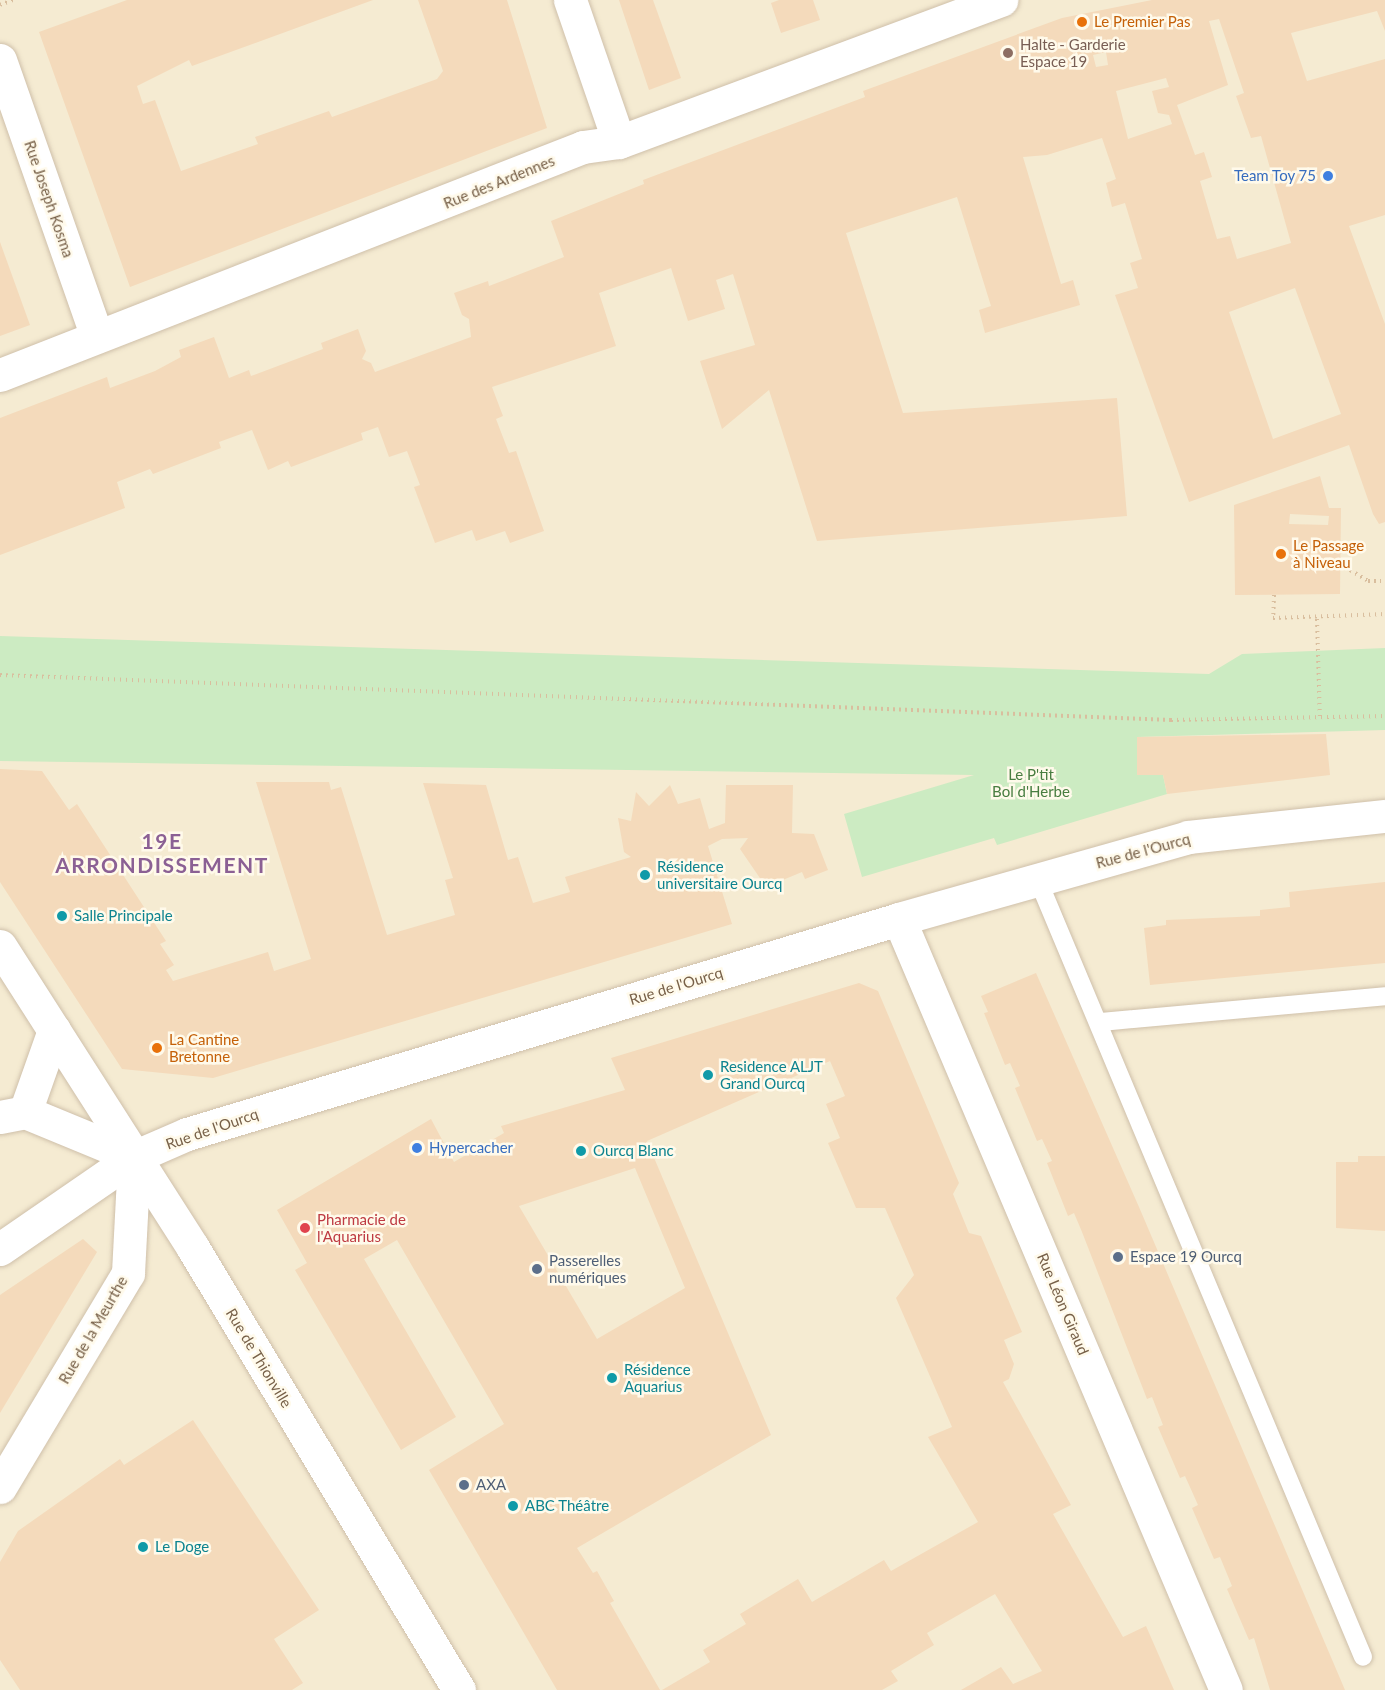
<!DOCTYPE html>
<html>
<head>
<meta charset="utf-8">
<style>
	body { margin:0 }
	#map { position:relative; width:1385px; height:1690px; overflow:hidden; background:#fdf7e4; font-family:Lato,sans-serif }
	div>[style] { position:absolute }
	.residential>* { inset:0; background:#f5ebd2; transform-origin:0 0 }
	.green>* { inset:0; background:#ccebc2 }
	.building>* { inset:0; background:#f4dabb }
	.path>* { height:4px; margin-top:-2px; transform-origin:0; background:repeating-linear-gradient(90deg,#d9be9e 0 1.5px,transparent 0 6px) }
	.roads { filter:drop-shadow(0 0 2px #cfc0aa) drop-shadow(0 0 2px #cfc0aa) }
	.lane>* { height:18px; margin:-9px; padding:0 9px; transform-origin:9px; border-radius:9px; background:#fff }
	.street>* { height:33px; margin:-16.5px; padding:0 16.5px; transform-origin:16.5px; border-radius:16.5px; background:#fff }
	.dots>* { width:16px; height:16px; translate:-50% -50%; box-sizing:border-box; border:3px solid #fffaeb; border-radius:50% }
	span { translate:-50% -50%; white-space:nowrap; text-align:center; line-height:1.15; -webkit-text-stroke:5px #fffaeb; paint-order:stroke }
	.food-label { font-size:15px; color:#c56008 }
	.left { translate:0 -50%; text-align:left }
	.education-label { font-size:15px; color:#785e54 }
	.shop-label { font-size:15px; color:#366cbe }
	.right { translate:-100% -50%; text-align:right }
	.street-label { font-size:15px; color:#776048 }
	.park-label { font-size:15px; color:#487d40 }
	.culture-label { font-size:15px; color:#0d838f }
	.health-label { font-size:15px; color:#be3a42 }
	.service-label { font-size:15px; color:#4e5e75 }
	.district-label { font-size:21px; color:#8b6094; font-weight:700; letter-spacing:1.5px }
</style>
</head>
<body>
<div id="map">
	<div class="residential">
		<div style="left:0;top:0;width:1385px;height:1690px"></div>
	</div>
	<div class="green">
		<div style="clip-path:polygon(0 636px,1209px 674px,1242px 654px,1385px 648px,1385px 730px,1137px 737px,1137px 775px,1163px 775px,1167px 794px,997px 845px,994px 838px,862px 877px,844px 814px,974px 775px,0 761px)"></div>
	</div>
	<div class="building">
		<div style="clip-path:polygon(127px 0,373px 0,192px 66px,189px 60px,137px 86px,143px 104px,155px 100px,181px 171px,258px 144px,255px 137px,329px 111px,332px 117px,437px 79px,443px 71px,418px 0,507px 0,547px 128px,130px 287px,39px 32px)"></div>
		<div style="clip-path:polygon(619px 0,653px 0,681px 78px,649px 90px)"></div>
		<div style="clip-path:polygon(779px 0,813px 0,820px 20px,781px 33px,771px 3px)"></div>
		<div style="clip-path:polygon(evenodd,1152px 0,1385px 0,1385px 31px,1377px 11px,1291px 33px,1307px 81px,1385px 59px,1385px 215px,1349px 226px,1385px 324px,1385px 522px,1379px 524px,1373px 514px,1349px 445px,1189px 502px,1115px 295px,1138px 288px,1130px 263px,1142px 259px,1125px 203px,1112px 207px,1106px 183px,1116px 179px,1102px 138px,1047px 155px,1023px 157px,1061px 284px,1073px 280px,1080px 305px,985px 333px,979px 310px,991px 306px,957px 197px,846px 233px,903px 413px,1117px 398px,1127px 516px,817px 541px,769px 390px,722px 429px,700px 361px,755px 345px,733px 274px,716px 280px,725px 309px,688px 321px,671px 268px,599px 293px,616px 346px,492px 387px,503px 416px,496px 419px,509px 453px,516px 451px,544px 531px,510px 543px,505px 531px,476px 541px,472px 530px,435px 543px,414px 487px,420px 485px,407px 451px,389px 457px,378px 427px,361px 433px,363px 440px,291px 467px,288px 461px,268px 470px,252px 430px,219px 442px,221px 448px,153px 474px,150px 469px,117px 482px,125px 508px,0 555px,0 418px,107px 377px,110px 388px,155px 371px,181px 357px,179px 350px,214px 337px,229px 378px,249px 370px,251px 376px,323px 349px,321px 343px,358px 329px,366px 351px,362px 359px,371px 363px,375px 372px,471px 337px,469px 319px,462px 315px,454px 293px,488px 281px,489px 286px,564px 257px,551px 221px,644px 184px,643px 180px,865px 97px,863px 91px,1062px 18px,1152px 0,1219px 19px,1244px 93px,1236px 96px,1251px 138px,1261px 136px,1291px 243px,1237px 259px,1230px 236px,1217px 239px,1200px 181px,1212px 177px,1204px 152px,1195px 155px,1177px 105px,1228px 85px,1209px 21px,1219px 19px,1152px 0,1106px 52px,1108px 65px,1096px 67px,1093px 55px,1106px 52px,1152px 0,1166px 78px,1169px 87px,1152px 91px,1158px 113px,1169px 115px,1172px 124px,1128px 139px,1116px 91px,1166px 78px,1152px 0,1295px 288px,1341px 414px,1273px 439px,1229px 312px,1295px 288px)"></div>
		<div style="clip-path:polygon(0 242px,30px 325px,0 336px)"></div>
		<div style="clip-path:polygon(evenodd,1320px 476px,1329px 508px,1341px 508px,1340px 594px,1235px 595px,1234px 505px,1320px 476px,1290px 514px,1329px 516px,1328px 525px,1289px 524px,1290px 514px)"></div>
		<div style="clip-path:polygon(1326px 734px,1330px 775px,1167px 794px,1163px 775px,1137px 775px,1137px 737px)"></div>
		<div style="clip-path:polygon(0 769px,42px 771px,69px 810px,77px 804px,166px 941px,160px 944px,174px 965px,166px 970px,173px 981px,268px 952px,274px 971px,311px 959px,256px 782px,329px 782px,331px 790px,341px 787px,387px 935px,455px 915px,445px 880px,453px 878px,423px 783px,486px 785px,508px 860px,518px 857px,533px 903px,570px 892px,565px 877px,631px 857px,624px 852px,618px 818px,631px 821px,636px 792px,649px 806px,670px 785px,678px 804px,700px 798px,709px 829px,725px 823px,726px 785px,793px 785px,792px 833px,814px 834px,828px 870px,805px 879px,802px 872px,766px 887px,740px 849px,748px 838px,722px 839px,708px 846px,732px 924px,213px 1078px,122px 1069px,0 882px)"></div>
		<div style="clip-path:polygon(1385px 882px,1385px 963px,1150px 985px,1144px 928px,1166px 925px,1166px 920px,1260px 916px,1260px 910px,1290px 907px,1289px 892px)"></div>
		<div style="clip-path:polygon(1036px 973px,1139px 1207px,1345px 1690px,1270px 1690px,1254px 1638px,1249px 1640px,1227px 1589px,1232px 1586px,1220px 1557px,1214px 1559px,1192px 1508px,1198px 1505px,1185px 1476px,1180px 1478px,1158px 1427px,1163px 1425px,1152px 1397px,1147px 1399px,1082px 1232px,1074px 1213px,1068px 1216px,1047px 1163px,1052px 1161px,1042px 1139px,1037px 1141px,1015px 1088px,1020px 1086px,1010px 1063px,1005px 1065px,984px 1013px,988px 1012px,981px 996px)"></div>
		<div style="clip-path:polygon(evenodd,859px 983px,878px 991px,959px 1183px,953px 1194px,969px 1233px,981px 1236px,1022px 1332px,1004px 1340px,1014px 1364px,1009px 1379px,1003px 1382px,1071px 1505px,1053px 1514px,1123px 1637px,1146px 1626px,1174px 1690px,961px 1690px,1001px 1667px,1013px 1684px,1042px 1671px,995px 1594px,927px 1633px,934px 1645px,891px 1671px,898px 1681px,882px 1690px,662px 1690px,710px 1662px,703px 1650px,746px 1624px,740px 1614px,798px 1579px,812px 1602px,884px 1560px,891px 1571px,978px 1522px,928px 1437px,952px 1427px,896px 1298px,914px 1275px,885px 1208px,856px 1208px,828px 1143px,840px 1138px,826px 1104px,845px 1096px,830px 1061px,647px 1141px,771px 1435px,577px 1548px,593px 1573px,597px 1571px,614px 1601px,610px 1603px,660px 1690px,557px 1690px,429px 1470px,504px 1424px,397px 1240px,364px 1259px,456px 1417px,401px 1450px,295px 1270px,307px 1263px,277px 1210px,431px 1119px,454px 1162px,504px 1133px,501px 1126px,625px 1090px,611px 1058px,859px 983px,635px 1168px,685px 1288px,597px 1339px,519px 1206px,635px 1168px)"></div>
		<div style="clip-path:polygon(1358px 1156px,1385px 1156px,1385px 1231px,1336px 1228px,1336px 1162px,1358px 1162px)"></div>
		<div style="clip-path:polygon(83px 1239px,97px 1252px,0 1413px,0 1295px)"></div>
		<div style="clip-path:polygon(193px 1420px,319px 1610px,274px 1639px,303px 1683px,292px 1690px,20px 1690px,0 1660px,0 1562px,18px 1531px,120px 1459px,124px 1465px)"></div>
	</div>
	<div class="path">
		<div style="left:0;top:5px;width:14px;rotate:-21deg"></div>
		<div style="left:1340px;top:564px;width:33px;rotate:31deg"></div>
		<div style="left:1368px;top:581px;width:17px"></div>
		<div style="left:1274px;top:595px;width:23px;rotate:92deg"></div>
		<div style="left:1273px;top:618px;width:112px;rotate:-2deg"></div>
		<div style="left:1317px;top:619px;width:99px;rotate:88.3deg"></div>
		<div style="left:0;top:675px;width:1172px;rotate:2.2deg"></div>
		<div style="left:1171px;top:720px;width:214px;rotate:-1.1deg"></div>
	</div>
	<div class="roads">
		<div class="lane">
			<div style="left:1038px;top:880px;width:842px;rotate:67.3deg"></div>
			<div style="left:1101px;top:1022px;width:285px;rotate:-5.2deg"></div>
		</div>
		<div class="street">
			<div style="left:570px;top:0;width:150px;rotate:71deg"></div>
			<div style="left:0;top:60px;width:293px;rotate:70.7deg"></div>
			<div style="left:0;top:375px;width:626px;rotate:-21.36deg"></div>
			<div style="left:583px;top:147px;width:36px;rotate:-8deg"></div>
			<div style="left:619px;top:142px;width:408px;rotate:-20.4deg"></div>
			<div style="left:899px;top:919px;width:837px;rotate:67.02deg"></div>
			<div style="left:0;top:946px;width:358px;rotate:57.4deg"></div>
			<div style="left:193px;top:1248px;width:516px;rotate:58.96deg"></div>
			<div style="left:25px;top:1112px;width:87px;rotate:-70.5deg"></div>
			<div style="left:0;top:1117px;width:25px;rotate:-11deg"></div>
			<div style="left:25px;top:1112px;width:118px;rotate:22.4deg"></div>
			<div style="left:0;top:1249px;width:163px;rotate:-34.5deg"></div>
			<div style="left:134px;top:1157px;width:58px;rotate:-23.5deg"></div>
			<div style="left:187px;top:1134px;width:744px;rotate:-16.8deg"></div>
			<div style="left:899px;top:919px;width:300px;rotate:-15.8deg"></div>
			<div style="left:1188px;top:837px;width:198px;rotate:-6.1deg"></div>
			<div style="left:0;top:1487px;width:249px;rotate:-59.1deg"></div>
			<div style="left:128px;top:1273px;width:116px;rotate:-87deg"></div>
		</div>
	</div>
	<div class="dots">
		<div style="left:1082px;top:22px;background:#e8710a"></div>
		<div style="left:1008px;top:53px;background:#8d6e63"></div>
		<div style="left:1328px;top:176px;background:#3f7fe0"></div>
		<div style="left:1281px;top:554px;background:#e8710a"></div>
		<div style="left:645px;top:875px;background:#0f9aa8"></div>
		<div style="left:62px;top:916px;background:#0f9aa8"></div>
		<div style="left:157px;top:1048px;background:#e8710a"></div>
		<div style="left:708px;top:1075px;background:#0f9aa8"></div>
		<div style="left:417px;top:1148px;background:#3f7fe0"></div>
		<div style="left:581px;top:1151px;background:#0f9aa8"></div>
		<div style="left:305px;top:1228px;background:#e0444e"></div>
		<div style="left:1118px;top:1257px;background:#5c6f8a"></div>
		<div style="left:537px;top:1269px;background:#5c6f8a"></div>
		<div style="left:612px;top:1378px;background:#0f9aa8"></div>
		<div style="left:464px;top:1485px;background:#5c6f8a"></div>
		<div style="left:513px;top:1506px;background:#0f9aa8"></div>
		<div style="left:143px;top:1547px;background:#0f9aa8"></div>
	</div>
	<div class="food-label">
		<span class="left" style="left:1094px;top:22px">Le Premier Pas</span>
		<span class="left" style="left:1293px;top:554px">Le Passage<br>à Niveau</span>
		<span class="left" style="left:169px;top:1048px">La Cantine<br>Bretonne</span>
	</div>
	<div class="education-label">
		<span class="left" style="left:1020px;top:53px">Halte - Garderie<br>Espace 19</span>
	</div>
	<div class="shop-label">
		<span class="right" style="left:1316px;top:176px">Team Toy 75</span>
		<span class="left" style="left:429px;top:1148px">Hypercacher</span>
	</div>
	<div class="street-label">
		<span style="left:499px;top:182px;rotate:-22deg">Rue des Ardennes</span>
		<span style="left:49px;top:199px;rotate:71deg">Rue Joseph Kosma</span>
		<span style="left:1143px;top:851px;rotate:-15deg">Rue de l'Ourcq</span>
		<span style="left:676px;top:986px;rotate:-17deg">Rue de l'Ourcq</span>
		<span style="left:212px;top:1129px;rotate:-19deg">Rue de l'Ourcq</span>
		<span style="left:1063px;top:1304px;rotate:67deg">Rue Léon Giraud</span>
		<span style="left:93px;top:1330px;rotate:-60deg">Rue de la Meurthe</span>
		<span style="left:259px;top:1358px;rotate:59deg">Rue de Thionville</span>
	</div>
	<div class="park-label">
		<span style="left:1031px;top:783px">Le P'tit<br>Bol d'Herbe</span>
	</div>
	<div class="culture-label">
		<span class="left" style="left:657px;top:875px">Résidence<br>universitaire Ourcq</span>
		<span class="left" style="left:74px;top:916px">Salle Principale</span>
		<span class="left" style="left:720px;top:1075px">Residence ALJT<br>Grand Ourcq</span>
		<span class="left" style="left:593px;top:1151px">Ourcq Blanc</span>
		<span class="left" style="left:624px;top:1378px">Résidence<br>Aquarius</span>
		<span class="left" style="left:525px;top:1506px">ABC Théâtre</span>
		<span class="left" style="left:155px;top:1547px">Le Doge</span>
	</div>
	<div class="health-label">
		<span class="left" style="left:317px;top:1228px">Pharmacie de<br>l'Aquarius</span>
	</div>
	<div class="service-label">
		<span class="left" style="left:1130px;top:1257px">Espace 19 Ourcq</span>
		<span class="left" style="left:549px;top:1269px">Passerelles<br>numériques</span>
		<span class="left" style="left:476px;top:1485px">AXA</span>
	</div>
	<div class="district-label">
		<span style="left:162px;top:853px">19E<br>ARRONDISSEMENT</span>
	</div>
</div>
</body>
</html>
